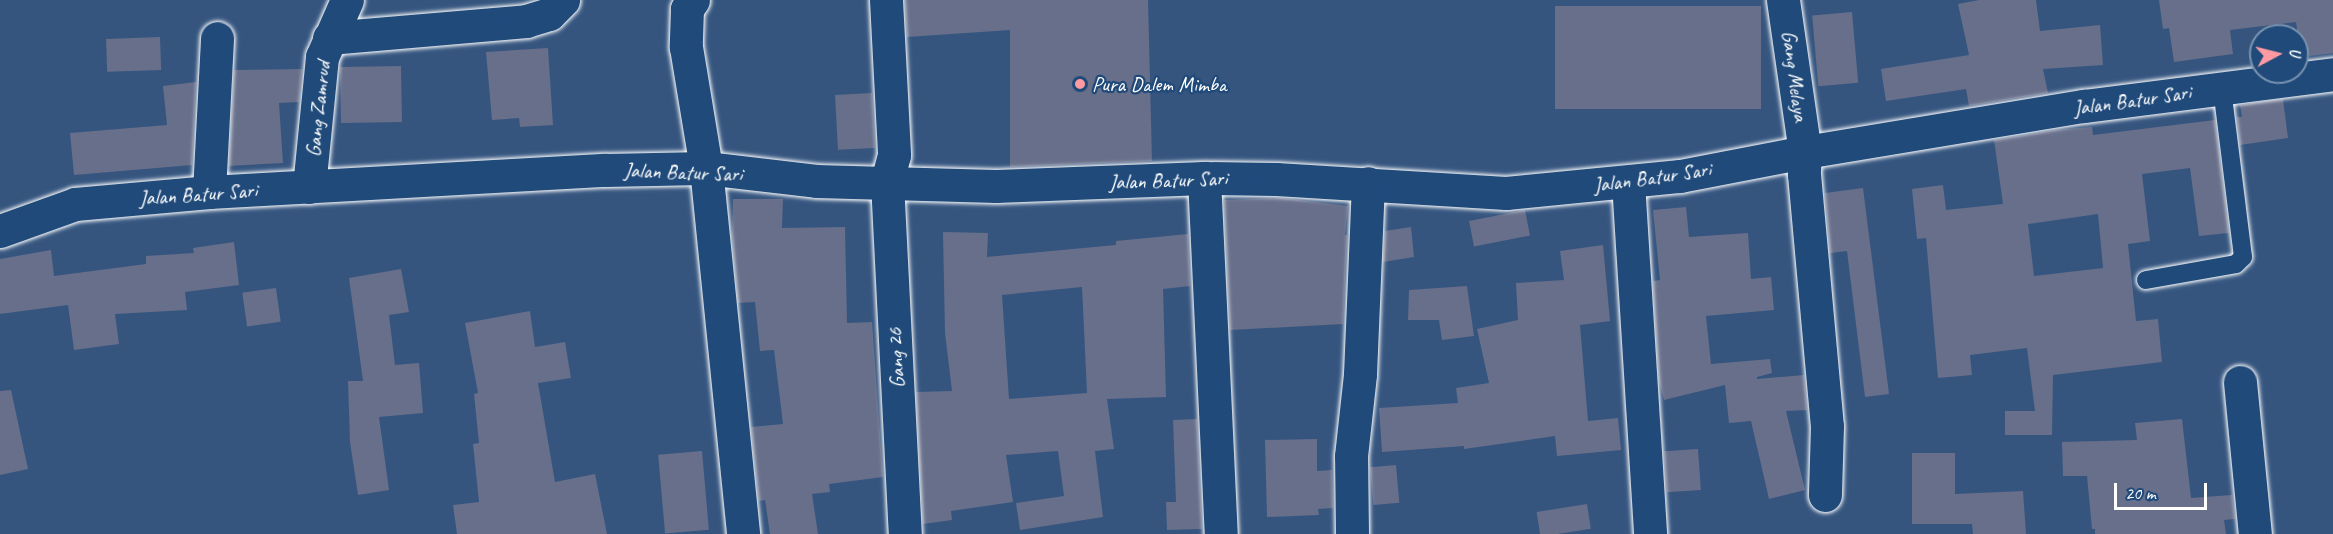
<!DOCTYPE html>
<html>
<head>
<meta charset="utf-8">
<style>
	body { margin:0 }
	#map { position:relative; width:2333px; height:534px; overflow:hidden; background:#35557f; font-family:Caveat,sans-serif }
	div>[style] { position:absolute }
	.building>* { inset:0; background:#676f8b; transform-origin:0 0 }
	.roads { filter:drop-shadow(0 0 2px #fff) drop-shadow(0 0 2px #fff) }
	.lane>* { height:18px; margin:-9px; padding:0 9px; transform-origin:9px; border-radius:9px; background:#1f4a7a }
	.street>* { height:33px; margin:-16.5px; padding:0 16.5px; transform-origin:16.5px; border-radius:16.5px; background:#1f4a7a }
	.dots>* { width:16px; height:16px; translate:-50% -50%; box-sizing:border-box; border:3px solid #1f4a7a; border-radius:50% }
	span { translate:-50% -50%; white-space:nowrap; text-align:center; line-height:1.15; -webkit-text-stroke:4.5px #1f4a7a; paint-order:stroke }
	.street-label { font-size:21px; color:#fff }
	.poi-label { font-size:21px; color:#fff }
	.left { translate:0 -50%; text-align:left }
	.north { position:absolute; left:2249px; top:24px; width:60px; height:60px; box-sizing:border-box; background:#1f4a7a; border:2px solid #7992af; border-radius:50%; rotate:83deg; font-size:16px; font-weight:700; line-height:24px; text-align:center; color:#fff }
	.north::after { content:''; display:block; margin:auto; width:21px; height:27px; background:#ff9aa2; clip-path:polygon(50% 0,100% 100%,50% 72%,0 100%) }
	.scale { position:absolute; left:2114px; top:483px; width:93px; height:27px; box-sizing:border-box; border:3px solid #fff; border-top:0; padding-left:8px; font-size:18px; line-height:21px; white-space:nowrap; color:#fff; -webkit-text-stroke:4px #1f4a7a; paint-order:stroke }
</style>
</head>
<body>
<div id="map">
	<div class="building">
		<div style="clip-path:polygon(905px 0,1148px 0,1152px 161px,1010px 167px,1010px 30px,907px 37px)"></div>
		<div style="clip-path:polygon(1979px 0,2036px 0,2040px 31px,2100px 25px,2103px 65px,2043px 69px,2048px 93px,1969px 106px,1966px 89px,1886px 101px,1881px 69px,1969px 55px,1958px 4px)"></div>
		<div style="clip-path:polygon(2159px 0,2333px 0,2333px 53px,2301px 57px,2296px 22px,2230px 30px,2233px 54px,2174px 62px,2169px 28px,2163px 29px)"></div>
		<div style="left:1555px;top:6px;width:206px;height:103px"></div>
		<div style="left:1852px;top:12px;width:71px;height:40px;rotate:85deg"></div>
		<div style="left:160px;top:37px;width:33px;height:54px;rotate:88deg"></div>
		<div style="clip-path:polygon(548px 48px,553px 125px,520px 127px,519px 118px,492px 120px,486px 52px)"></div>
		<div style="left:401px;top:66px;width:56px;height:61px;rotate:89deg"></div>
		<div style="clip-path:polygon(302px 69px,299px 102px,279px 103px,283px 163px,229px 166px,234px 70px)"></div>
		<div style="clip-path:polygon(196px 82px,192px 165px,74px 175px,70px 133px,167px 125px,163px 86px)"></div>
		<div style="left:872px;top:93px;width:55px;height:37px;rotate:87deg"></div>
		<div style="clip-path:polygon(2283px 99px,2288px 138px,2240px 145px,2237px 117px,2242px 117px,2240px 105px)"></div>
		<div style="clip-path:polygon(evenodd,2215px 120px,2229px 233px,2199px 236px,2190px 168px,2142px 174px,2150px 241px,2128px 244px,2136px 321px,2158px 319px,2162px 362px,2053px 375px,2052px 435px,2005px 435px,2005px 411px,2035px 411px,2027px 348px,1970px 355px,1972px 375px,1938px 378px,1926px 238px,1917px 239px,1912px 189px,1943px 185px,1946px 210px,2003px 204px,1994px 140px,2055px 130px,2092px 127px,2093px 135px,2215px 120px,2098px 214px,2103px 268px,2034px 276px,2028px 224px,2098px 214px)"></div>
		<div style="clip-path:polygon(1863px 188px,1889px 394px,1865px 397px,1847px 251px,1830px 253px,1825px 193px)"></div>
		<div style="clip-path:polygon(1282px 198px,1348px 206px,1345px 235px,1347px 235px,1343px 324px,1230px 330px,1224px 200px)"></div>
		<div style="clip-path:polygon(733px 199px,783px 199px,782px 228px,845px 227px,847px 323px,872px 322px,883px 477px,829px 484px,830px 492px,812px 494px,818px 534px,770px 534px,765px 500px,759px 501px,751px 427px,783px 424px,774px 350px,760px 351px,755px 302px,738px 303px,732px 234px)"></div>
		<div style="clip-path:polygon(1686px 207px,1689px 237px,1748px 233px,1751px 279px,1771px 277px,1774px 310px,1706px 316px,1711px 364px,1770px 359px,1772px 373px,1757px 377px,1757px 379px,1804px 375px,1807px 410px,1786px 411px,1805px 490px,1769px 499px,1751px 421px,1729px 423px,1725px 385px,1664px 400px,1659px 381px,1653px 281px,1660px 280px,1653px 210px)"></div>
		<div style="left:1525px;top:210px;width:26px;height:57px;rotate:79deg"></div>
		<div style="clip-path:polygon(1411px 227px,1414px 257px,1383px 262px,1385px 231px)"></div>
		<div style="clip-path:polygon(evenodd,943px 232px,988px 233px,987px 257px,1116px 245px,1116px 241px,1188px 234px,1190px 286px,1163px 289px,1166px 397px,1107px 399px,1114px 449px,1095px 451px,1103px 517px,1020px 530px,1016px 503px,1064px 496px,1058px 451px,1006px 455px,1013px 502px,951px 511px,952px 520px,923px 524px,916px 392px,952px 391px,945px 333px,943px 232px,1082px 287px,1087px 393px,1009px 399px,1002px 295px,1082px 287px)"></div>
		<div style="clip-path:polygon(234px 242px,239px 285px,185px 292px,187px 310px,115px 314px,119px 344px,74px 350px,68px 305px,0 314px,0 259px,51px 250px,54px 276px,146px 264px,146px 256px,194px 253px,193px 248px)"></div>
		<div style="clip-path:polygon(1603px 245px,1610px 321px,1580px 325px,1588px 421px,1618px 418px,1621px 450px,1557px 456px,1555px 436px,1464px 449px,1464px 446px,1382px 452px,1379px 408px,1458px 403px,1456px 388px,1489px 383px,1477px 329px,1518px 320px,1516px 283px,1564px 280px,1560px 251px)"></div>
		<div style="clip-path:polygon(401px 269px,409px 312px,389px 315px,395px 365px,419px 363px,423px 413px,379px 417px,389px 490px,358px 495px,350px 442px,348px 381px,363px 381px,349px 278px)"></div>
		<div style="clip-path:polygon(1467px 286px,1474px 336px,1442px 340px,1439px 320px,1408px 320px,1409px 290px)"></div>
		<div style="left:276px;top:288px;width:34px;height:34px;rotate:82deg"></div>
		<div style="clip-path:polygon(530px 311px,535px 347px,565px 342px,571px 378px,538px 383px,555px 482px,595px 474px,607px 534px,457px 534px,453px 505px,479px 502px,473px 444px,479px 443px,474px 394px,478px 393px,465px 323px)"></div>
		<div style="clip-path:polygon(11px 390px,28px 469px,0 475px,0 391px)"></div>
		<div style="clip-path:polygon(1197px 419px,1202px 529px,1167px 530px,1166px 502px,1176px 502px,1173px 420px)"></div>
		<div style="clip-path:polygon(2182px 419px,2191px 498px,2232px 495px,2235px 519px,2224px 520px,2226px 534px,2095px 534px,2095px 529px,2092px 529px,2087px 476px,2063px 476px,2062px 442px,2137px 440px,2135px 423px)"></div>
		<div style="clip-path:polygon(1317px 439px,1317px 471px,1332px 470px,1333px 508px,1318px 509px,1319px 515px,1267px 517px,1265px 440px)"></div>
		<div style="left:1698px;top:449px;width:41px;height:34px;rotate:86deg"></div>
		<div style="left:702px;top:451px;width:79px;height:44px;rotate:85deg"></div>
		<div style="clip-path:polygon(1912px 453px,1955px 453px,1955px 494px,2023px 491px,2026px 534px,1973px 534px,1972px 524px,1912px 524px)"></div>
		<div style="left:1396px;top:465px;width:38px;height:26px;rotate:85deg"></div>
		<div style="left:1587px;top:504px;width:25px;height:51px;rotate:81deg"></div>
	</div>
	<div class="roads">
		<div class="lane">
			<div style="left:2146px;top:280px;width:91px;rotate:-10.1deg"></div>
			<div style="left:2236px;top:264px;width:10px;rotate:-45deg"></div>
			<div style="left:2243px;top:257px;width:170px;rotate:-97.1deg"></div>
		</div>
		<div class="street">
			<div style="left:693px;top:0;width:11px;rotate:124deg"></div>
			<div style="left:687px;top:9px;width:38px;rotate:92deg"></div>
			<div style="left:686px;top:47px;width:123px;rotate:80.6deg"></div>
			<div style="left:706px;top:168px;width:368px;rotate:84.2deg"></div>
			<div style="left:886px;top:0;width:155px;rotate:87deg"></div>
			<div style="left:894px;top:155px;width:28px;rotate:105deg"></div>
			<div style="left:887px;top:182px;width:352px;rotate:87.1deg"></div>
			<div style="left:1783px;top:0;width:154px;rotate:81.8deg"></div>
			<div style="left:1805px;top:152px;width:22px;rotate:93deg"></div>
			<div style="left:1804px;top:174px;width:253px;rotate:84.8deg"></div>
			<div style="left:1827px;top:426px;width:69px;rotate:91.7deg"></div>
			<div style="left:329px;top:38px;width:198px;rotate:-4.9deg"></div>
			<div style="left:526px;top:21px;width:24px;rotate:-17deg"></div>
			<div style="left:549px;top:14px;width:20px;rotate:-45deg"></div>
			<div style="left:1204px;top:178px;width:356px;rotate:87.3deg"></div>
			<div style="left:1628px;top:182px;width:353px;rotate:86.4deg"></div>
			<div style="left:309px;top:187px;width:131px;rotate:-84.3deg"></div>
			<div style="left:322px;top:57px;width:62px;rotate:-66.3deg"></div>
			<div style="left:209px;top:192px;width:154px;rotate:-87deg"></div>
			<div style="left:0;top:231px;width:80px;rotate:-19.8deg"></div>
			<div style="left:75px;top:204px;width:135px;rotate:-5.1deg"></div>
			<div style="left:209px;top:192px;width:397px;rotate:-3.2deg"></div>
			<div style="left:605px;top:170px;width:101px;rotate:-1.1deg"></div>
			<div style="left:706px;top:168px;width:111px;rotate:6.7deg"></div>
			<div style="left:816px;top:181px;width:180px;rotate:1.6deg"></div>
			<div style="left:996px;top:186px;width:208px;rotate:-2.2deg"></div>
			<div style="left:1204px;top:178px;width:72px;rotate:0.8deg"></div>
			<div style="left:1276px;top:179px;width:230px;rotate:3.5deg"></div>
			<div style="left:1506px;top:193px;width:175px;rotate:-5.6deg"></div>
			<div style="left:1680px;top:176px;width:127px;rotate:-10.9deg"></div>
			<div style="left:1805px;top:152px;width:283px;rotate:-9.4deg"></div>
			<div style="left:2084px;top:106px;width:251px;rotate:-7.3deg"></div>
			<div style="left:2240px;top:382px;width:153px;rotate:84.4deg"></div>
			<div style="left:1352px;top:534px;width:78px;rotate:-90.7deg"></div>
			<div style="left:1351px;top:456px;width:82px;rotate:-83.7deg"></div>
			<div style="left:1360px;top:374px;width:191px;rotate:-87.6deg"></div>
		</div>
	</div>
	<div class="dots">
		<div style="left:1080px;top:84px;background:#ff9aa2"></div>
	</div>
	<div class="street-label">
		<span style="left:1795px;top:76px;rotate:82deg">Gang Melaya</span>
		<span style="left:2132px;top:100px;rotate:-8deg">Jalan Batur Sari</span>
		<span style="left:318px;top:109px;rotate:-84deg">Gang Zamrud</span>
		<span style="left:683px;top:172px;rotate:2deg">Jalan Batur Sari</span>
		<span style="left:1652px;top:177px;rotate:-8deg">Jalan Batur Sari</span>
		<span style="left:1168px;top:180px;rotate:-2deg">Jalan Batur Sari</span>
		<span style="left:198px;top:194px;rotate:-4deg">Jalan Batur Sari</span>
		<span style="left:896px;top:358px;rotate:-93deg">Gang 26</span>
	</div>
	<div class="poi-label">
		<span class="left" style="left:1092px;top:84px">Pura Dalem Mimba</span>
	</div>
	<div class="north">U</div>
	<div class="scale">20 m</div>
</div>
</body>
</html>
